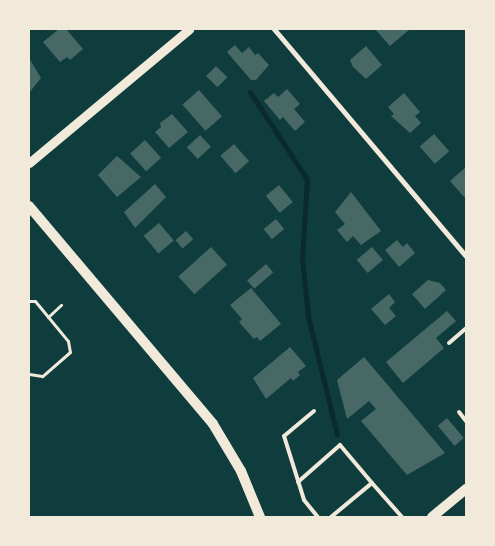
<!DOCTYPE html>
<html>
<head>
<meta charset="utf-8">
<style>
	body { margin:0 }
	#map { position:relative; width:495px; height:546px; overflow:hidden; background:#0f3d3e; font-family:Signika,sans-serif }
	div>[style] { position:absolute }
	.stream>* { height:5px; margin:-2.5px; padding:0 2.5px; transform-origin:2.5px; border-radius:2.5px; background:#0a2a2b }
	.building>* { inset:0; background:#486865; transform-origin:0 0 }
	.path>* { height:3px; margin:-1.5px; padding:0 1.5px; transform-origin:1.5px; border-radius:1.5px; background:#f1e9da }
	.service>* { height:4px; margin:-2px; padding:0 2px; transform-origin:2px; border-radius:2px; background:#f1e9da }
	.minor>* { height:5px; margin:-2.5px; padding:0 2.5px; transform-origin:2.5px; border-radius:2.5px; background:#f1e9da }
	.tertiary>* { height:9px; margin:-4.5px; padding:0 4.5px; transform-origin:4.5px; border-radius:4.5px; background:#f1e9da }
	.secondary>* { height:10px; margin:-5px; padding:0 5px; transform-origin:5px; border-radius:5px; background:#f1e9da }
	span { translate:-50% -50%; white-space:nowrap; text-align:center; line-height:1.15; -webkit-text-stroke:4px #f1e9da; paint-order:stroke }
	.frame { position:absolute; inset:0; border:30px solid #f1e9da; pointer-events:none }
</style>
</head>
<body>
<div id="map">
	<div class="stream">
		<div style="left:250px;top:92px;width:104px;rotate:56.8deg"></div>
		<div style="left:307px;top:179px;width:79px;rotate:93.6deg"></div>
		<div style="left:302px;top:258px;width:58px;rotate:84.1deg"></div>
		<div style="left:308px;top:316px;width:122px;rotate:76.3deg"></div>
	</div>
	<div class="building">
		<div style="clip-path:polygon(59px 29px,66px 29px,83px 49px,70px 60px,67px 57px,60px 62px,43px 42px)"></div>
		<div style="clip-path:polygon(375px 29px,408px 29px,409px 30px,390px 46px)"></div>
		<div style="clip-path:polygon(235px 45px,242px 53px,249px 47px,255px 55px,258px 53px,269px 65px,256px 80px,251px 80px,227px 52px)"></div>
		<div style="clip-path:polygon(366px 46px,382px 65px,366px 79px,353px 67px,350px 60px)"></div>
		<div style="clip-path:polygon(29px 58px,41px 78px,29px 93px)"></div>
		<div style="left:216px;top:66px;width:16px;height:14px;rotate:45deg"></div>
		<div style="clip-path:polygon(287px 89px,300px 104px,294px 109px,305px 122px,295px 131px,283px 117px,280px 120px,264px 101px,274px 93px,278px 97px)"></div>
		<div style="left:199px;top:90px;width:35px;height:22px;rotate:49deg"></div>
		<div style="clip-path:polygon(404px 93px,420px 112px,415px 116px,421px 123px,410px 133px,391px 116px,394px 114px,388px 107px)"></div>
		<div style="clip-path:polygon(172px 114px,188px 132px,169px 148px,155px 132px,161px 127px,160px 123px)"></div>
		<div style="left:434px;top:134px;width:23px;height:19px;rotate:49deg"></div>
		<div style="left:200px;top:135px;width:16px;height:18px;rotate:47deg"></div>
		<div style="left:145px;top:140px;width:24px;height:20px;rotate:48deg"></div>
		<div style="left:234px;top:144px;width:23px;height:18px;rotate:49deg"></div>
		<div style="clip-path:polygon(117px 156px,141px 177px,117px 197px,98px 175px)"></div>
		<div style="clip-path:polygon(466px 167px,466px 196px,464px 197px,450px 181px)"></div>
		<div style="clip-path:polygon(155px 184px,166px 197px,135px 228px,124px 212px)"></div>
		<div style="left:279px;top:185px;width:22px;height:17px;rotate:51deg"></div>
		<div style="clip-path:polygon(351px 192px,381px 231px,361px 245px,353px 236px,347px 242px,337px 230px,345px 224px,335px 212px)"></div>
		<div style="left:276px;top:219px;width:13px;height:16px;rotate:51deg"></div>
		<div style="left:159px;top:223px;width:23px;height:20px;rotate:50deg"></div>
		<div style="left:186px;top:231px;width:11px;height:14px;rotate:49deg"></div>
		<div style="clip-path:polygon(397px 240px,403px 247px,407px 243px,415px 253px,399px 267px,385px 250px)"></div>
		<div style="left:211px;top:247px;width:24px;height:44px;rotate:48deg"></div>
		<div style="left:372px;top:247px;width:17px;height:20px;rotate:50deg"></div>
		<div style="left:266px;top:264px;width:11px;height:25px;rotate:49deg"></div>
		<div style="clip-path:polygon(428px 280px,440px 283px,446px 290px,425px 309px,412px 294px)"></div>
		<div style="clip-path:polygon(251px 288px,281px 324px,260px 341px,257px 337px,254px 339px,239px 322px,242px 319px,230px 305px)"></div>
		<div style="clip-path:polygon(389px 294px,395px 302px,389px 308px,396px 316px,385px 325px,371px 309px)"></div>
		<div style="clip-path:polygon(447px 311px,456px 321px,436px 338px,444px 348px,403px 383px,386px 362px)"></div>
		<div style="clip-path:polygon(290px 347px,306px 366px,298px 372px,300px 375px,293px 381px,291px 378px,266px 399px,253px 378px)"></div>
		<div style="clip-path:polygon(364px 357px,445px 453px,407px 475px,361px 421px,376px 409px,369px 401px,347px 419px,337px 380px)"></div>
		<div style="left:447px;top:418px;width:26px;height:12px;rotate:50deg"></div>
	</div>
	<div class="path">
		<div style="left:29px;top:301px;width:6px"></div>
		<div style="left:35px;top:301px;width:52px;rotate:50.5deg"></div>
		<div style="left:68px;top:341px;width:11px;rotate:80deg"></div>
		<div style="left:70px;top:352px;width:37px;rotate:139deg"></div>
		<div style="left:42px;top:376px;width:13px;rotate:-171deg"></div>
		<div style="left:48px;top:317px;width:18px;rotate:-43deg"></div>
	</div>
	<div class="service">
		<div style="left:449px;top:343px;width:23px;rotate:-41deg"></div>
		<div style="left:314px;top:411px;width:39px;rotate:140deg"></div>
		<div style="left:284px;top:436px;width:67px;rotate:72.6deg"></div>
		<div style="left:304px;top:500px;width:22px;rotate:51deg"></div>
		<div style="left:459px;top:412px;width:11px;rotate:52deg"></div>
		<div style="left:298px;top:482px;width:56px;rotate:-41.4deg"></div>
		<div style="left:340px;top:445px;width:50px;rotate:49.9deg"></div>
		<div style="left:331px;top:517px;width:53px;rotate:-39.7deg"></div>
		<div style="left:372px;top:483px;width:45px;rotate:48.6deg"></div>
	</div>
	<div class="minor">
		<div style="left:274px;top:29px;width:297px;rotate:49.8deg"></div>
	</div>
	<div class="tertiary">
		<div style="left:29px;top:163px;width:209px;rotate:-39.9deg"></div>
	</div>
	<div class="secondary">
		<div style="left:29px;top:206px;width:285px;rotate:49.8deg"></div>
		<div style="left:213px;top:424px;width:55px;rotate:59.2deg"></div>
		<div style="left:241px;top:471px;width:50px;rotate:67.6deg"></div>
		<div style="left:432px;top:517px;width:44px;rotate:-39.5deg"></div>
	</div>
	<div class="frame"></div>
</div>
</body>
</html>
